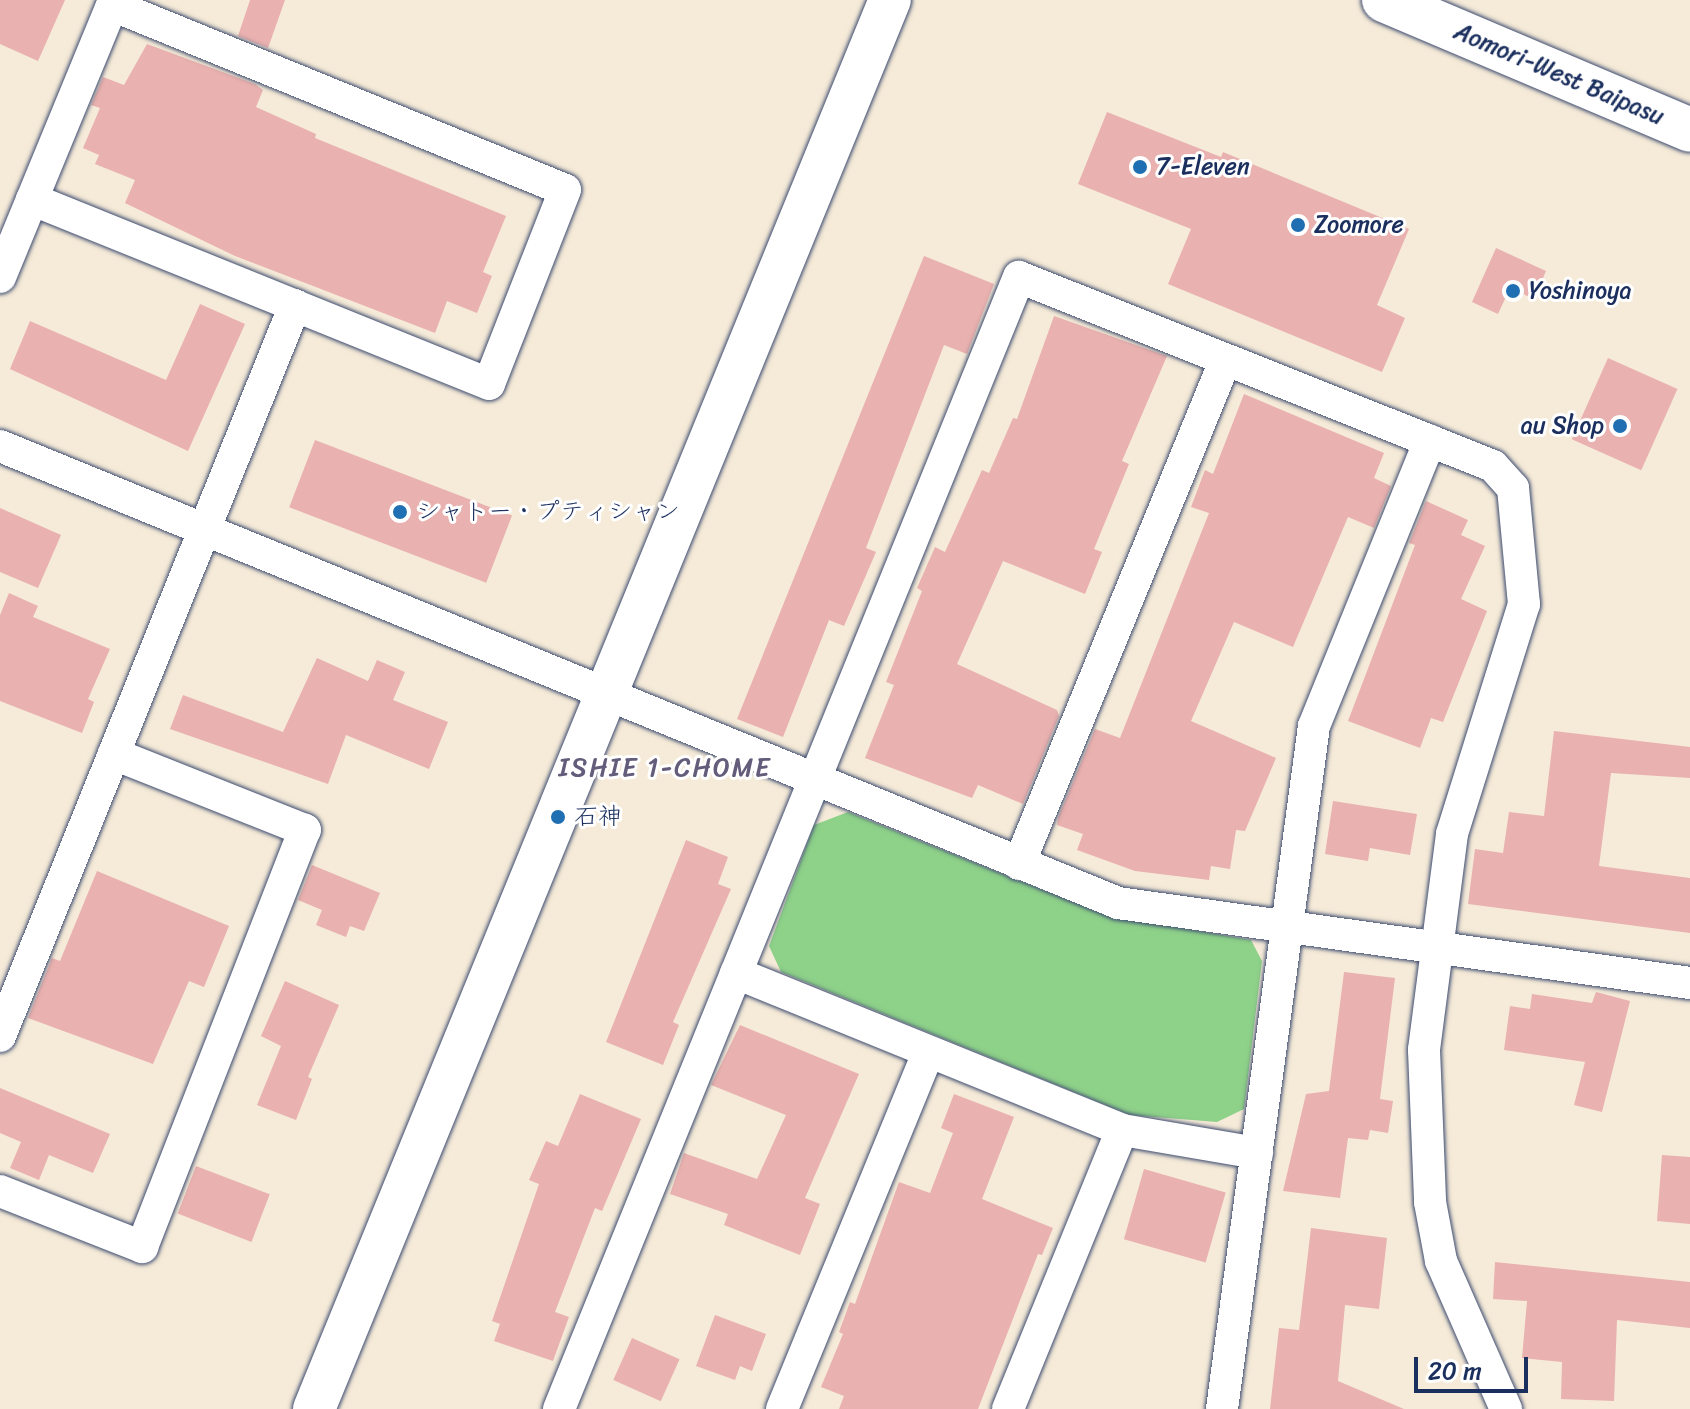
<!DOCTYPE html>
<html>
<head>
<meta charset="utf-8">
<style>
	body { margin:0 }
	#map { position:relative; width:1690px; height:1409px; overflow:hidden; background:#f6ebd8; font-family:Sriracha,"Klee One",sans-serif }
	div>[style] { position:absolute }
	.green>* { inset:0; background:#8ed189 }
	.building>* { inset:0; background:#e9b1af; transform-origin:0 0 }
	.roads { filter:drop-shadow(0 0 2px #3c4b70) drop-shadow(0 0 2px #3c4b70) }
	.minor>* { height:32px; margin:-16px; padding:0 16px; transform-origin:16px; border-radius:16px; background:#fff }
	.tertiary>* { height:42px; margin:-21px; padding:0 21px; transform-origin:21px; border-radius:21px; background:#fff }
	.trunk>* { height:44px; margin:-22px; padding:0 22px; transform-origin:22px; border-radius:22px; background:#fff }
	.dots>* { width:22px; height:22px; translate:-50% -50%; box-sizing:border-box; border:4px solid #fff; border-radius:50% }
	span { translate:-50% -50%; white-space:nowrap; text-align:center; line-height:1.15; -webkit-text-stroke:6px #fff; paint-order:stroke }
	.street-label { font-size:24px; color:#1b2f5e }
	.poi-label { font-size:24px; color:#1b2f5e }
	.left { translate:0 -50%; text-align:left }
	.right { translate:-100% -50%; text-align:right }
	.neighbourhood-label { font-size:26px; color:#635c7a; letter-spacing:2px }
	.scale { position:absolute; left:1414px; top:1357px; width:114px; height:36px; box-sizing:border-box; border:4px solid #1b2f5e; border-top:0; padding-left:10px; font-size:24px; line-height:28px; white-space:nowrap; color:#1b2f5e; -webkit-text-stroke:6px #fff; paint-order:stroke }
</style>
</head>
<body>
<div id="map">
	<div class="green">
		<div style="clip-path:polygon(848px 812px,1105px 915px,1251px 940px,1262px 961px,1244px 1109px,1217px 1122px,1130px 1115px,781px 972px,769px 946px,814px 825px)"></div>
	</div>
	<div class="building">
		<div style="clip-path:polygon(0 0,65px 0,38px 61px,0 44px)"></div>
		<div style="clip-path:polygon(250px 0,285px 0,268px 48px,238px 36px)"></div>
		<div style="clip-path:polygon(147px 44px,255px 84px,263px 90px,256px 107px,316px 134px,315px 138px,506px 216px,483px 272px,492px 276px,477px 313px,447px 301px,435px 333px,235px 256px,125px 203px,135px 180px,95px 164px,99px 155px,83px 148px,100px 108px,91px 105px,103px 77px,124px 85px)"></div>
		<div style="clip-path:polygon(1107px 112px,1221px 157px,1223px 152px,1409px 229px,1377px 305px,1405px 318px,1382px 372px,1168px 284px,1191px 229px,1078px 184px)"></div>
		<div style="clip-path:polygon(1496px 248px,1546px 271px,1534px 299px,1510px 288px,1498px 314px,1472px 302px)"></div>
		<div style="clip-path:polygon(924px 256px,994px 284px,967px 354px,944px 345px,866px 548px,876px 552px,844px 626px,829px 620px,783px 737px,737px 719px)"></div>
		<div style="clip-path:polygon(200px 304px,245px 324px,188px 451px,10px 369px,30px 321px,166px 380px)"></div>
		<div style="clip-path:polygon(1054px 316px,1167px 356px,1122px 461px,1129px 464px,1094px 549px,1102px 552px,1085px 594px,1003px 561px,957px 664px,1057px 710px,1059px 716px,1023px 804px,978px 785px,972px 798px,865px 758px,894px 685px,886px 682px,922px 591px,917px 588px,935px 547px,945px 552px,982px 470px,989px 473px,1013px 418px,1017px 419px)"></div>
		<div style="left:1608px;top:358px;width:76px;height:89px;rotate:24deg"></div>
		<div style="clip-path:polygon(1244px 394px,1384px 453px,1374px 478px,1391px 486px,1374px 528px,1348px 517px,1293px 647px,1234px 622px,1191px 721px,1276px 758px,1245px 831px,1236px 830px,1230px 869px,1211px 866px,1209px 880px,1135px 871px,1077px 850px,1083px 834px,1057px 825px,1058px 818px,1095px 729px,1120px 738px,1209px 513px,1191px 507px,1205px 470px,1213px 474px)"></div>
		<div style="left:315px;top:440px;width:211px;height:72px;rotate:21deg"></div>
		<div style="clip-path:polygon(1426px 501px,1468px 520px,1461px 535px,1485px 546px,1461px 599px,1487px 611px,1443px 722px,1431px 718px,1420px 748px,1348px 721px,1415px 545px,1409px 543px)"></div>
		<div style="clip-path:polygon(0 508px,61px 535px,38px 588px,0 572px)"></div>
		<div style="clip-path:polygon(9px 593px,38px 606px,33px 617px,110px 649px,88px 699px,94px 702px,82px 733px,0 701px,0 615px)"></div>
		<div style="clip-path:polygon(317px 658px,368px 681px,377px 660px,405px 672px,393px 700px,448px 722px,429px 769px,346px 735px,328px 784px,170px 729px,183px 695px,283px 732px)"></div>
		<div style="clip-path:polygon(1554px 731px,1690px 747px,1690px 778px,1611px 773px,1599px 866px,1690px 878px,1690px 933px,1468px 904px,1475px 849px,1503px 853px,1509px 812px,1544px 816px)"></div>
		<div style="clip-path:polygon(1333px 801px,1417px 814px,1410px 855px,1370px 848px,1368px 861px,1325px 854px)"></div>
		<div style="clip-path:polygon(686px 840px,728px 857px,718px 884px,731px 889px,673px 1022px,679px 1025px,663px 1065px,606px 1042px)"></div>
		<div style="clip-path:polygon(312px 865px,380px 893px,364px 931px,350px 926px,346px 937px,316px 925px,322px 910px,298px 900px)"></div>
		<div style="clip-path:polygon(97px 871px,229px 926px,204px 987px,189px 981px,153px 1064px,28px 1018px,52px 958px,60px 961px)"></div>
		<div style="clip-path:polygon(1344px 972px,1395px 978px,1380px 1099px,1393px 1101px,1388px 1133px,1370px 1130px,1368px 1140px,1348px 1138px,1340px 1198px,1283px 1191px,1306px 1094px,1329px 1091px)"></div>
		<div style="clip-path:polygon(285px 981px,339px 1005px,308px 1077px,312px 1079px,296px 1120px,257px 1105px,281px 1046px,261px 1036px)"></div>
		<div style="clip-path:polygon(1596px 992px,1630px 1001px,1602px 1112px,1574px 1105px,1585px 1062px,1504px 1050px,1510px 1006px,1530px 1009px,1532px 994px,1592px 1003px)"></div>
		<div style="clip-path:polygon(740px 1025px,859px 1074px,805px 1198px,820px 1204px,800px 1255px,724px 1225px,728px 1214px,670px 1194px,684px 1153px,757px 1179px,786px 1115px,711px 1085px)"></div>
		<div style="clip-path:polygon(0 1088px,110px 1134px,93px 1173px,49px 1155px,39px 1180px,10px 1168px,21px 1142px,0 1133px)"></div>
		<div style="clip-path:polygon(580px 1094px,641px 1119px,602px 1211px,595px 1208px,555px 1312px,569px 1317px,553px 1361px,494px 1341px,500px 1324px,492px 1321px,539px 1184px,529px 1180px,546px 1141px,558px 1146px)"></div>
		<div style="clip-path:polygon(954px 1094px,1014px 1117px,982px 1199px,1053px 1228px,1042px 1255px,1038px 1254px,978px 1409px,839px 1409px,844px 1396px,821px 1387px,843px 1334px,839px 1332px,850px 1302px,855px 1304px,899px 1182px,930px 1193px,953px 1133px,941px 1128px)"></div>
		<div style="clip-path:polygon(1662px 1155px,1690px 1157px,1690px 1224px,1657px 1221px)"></div>
		<div style="left:196px;top:1166px;width:79px;height:51px;rotate:21deg"></div>
		<div style="left:1144px;top:1169px;width:85px;height:73px;rotate:16deg"></div>
		<div style="clip-path:polygon(1311px 1228px,1387px 1238px,1379px 1309px,1345px 1305px,1338px 1381px,1404px 1409px,1270px 1409px,1279px 1328px,1299px 1330px)"></div>
		<div style="clip-path:polygon(1495px 1262px,1690px 1282px,1690px 1328px,1617px 1320px,1614px 1401px,1561px 1399px,1562px 1362px,1522px 1358px,1527px 1301px,1493px 1299px)"></div>
		<div style="clip-path:polygon(715px 1315px,766px 1334px,752px 1371px,740px 1366px,735px 1380px,696px 1366px)"></div>
		<div style="left:632px;top:1338px;width:52px;height:46px;rotate:24deg"></div>
	</div>
	<div class="roads">
		<div class="minor">
			<div style="left:0;top:277px;width:294px;rotate:-67.6deg"></div>
			<div style="left:112px;top:5px;width:489px;rotate:22.2deg"></div>
			<div style="left:565px;top:190px;width:208px;rotate:111.4deg"></div>
			<div style="left:489px;top:384px;width:493px;rotate:-158deg"></div>
			<div style="left:0;top:446px;width:1208px;rotate:22.23deg"></div>
			<div style="left:1118px;top:903px;width:578px;rotate:7.96deg"></div>
			<div style="left:1019px;top:864px;width:544px;rotate:-67.73deg"></div>
			<div style="left:736px;top:973px;width:417px;rotate:22.1deg"></div>
			<div style="left:1122px;top:1130px;width:137px;rotate:9.7deg"></div>
			<div style="left:0;top:1036px;width:788px;rotate:-68.02deg"></div>
			<div style="left:0;top:1191px;width:153px;rotate:21.5deg"></div>
			<div style="left:142px;top:1247px;width:448px;rotate:-68.7deg"></div>
			<div style="left:305px;top:830px;width:206px;rotate:-158.3deg"></div>
			<div style="left:559px;top:1409px;width:1222px;rotate:-67.89deg"></div>
			<div style="left:1019px;top:277px;width:510px;rotate:21.74deg"></div>
			<div style="left:1493px;top:466px;width:30px;rotate:48deg"></div>
			<div style="left:1513px;top:488px;width:117px;rotate:84.6deg"></div>
			<div style="left:1524px;top:604px;width:241px;rotate:107.4deg"></div>
			<div style="left:1452px;top:834px;width:218px;rotate:97.4deg"></div>
			<div style="left:1424px;top:1050px;width:152px;rotate:87.7deg"></div>
			<div style="left:1430px;top:1202px;width:60px;rotate:79.4deg"></div>
			<div style="left:1441px;top:1261px;width:162px;rotate:66.3deg"></div>
			<div style="left:782px;top:1409px;width:385px;rotate:-67.7deg"></div>
			<div style="left:1008px;top:1409px;width:301px;rotate:-67.8deg"></div>
			<div style="left:1222px;top:1409px;width:689px;rotate:-82.33deg"></div>
			<div style="left:1314px;top:726px;width:308px;rotate:-67.9deg"></div>
		</div>
		<div class="tertiary">
			<div style="left:314px;top:1409px;width:1522px;rotate:-67.77deg"></div>
		</div>
		<div class="trunk">
			<div style="left:1384px;top:0;width:332px;rotate:23deg"></div>
		</div>
	</div>
	<div class="dots">
		<div style="left:1140px;top:167px;background:#1f6fb2"></div>
		<div style="left:1298px;top:225px;background:#1f6fb2"></div>
		<div style="left:1513px;top:291px;background:#1f6fb2"></div>
		<div style="left:1620px;top:426px;background:#1f6fb2"></div>
		<div style="left:400px;top:512px;background:#1f6fb2"></div>
		<div style="left:558px;top:817px;background:#1f6fb2"></div>
	</div>
	<div class="street-label">
		<span style="left:1559px;top:74px;rotate:23deg">Aomori-West Baipasu</span>
	</div>
	<div class="poi-label">
		<span class="left" style="left:1156px;top:167px">7-Eleven</span>
		<span class="left" style="left:1314px;top:225px">Zoomore</span>
		<span class="left" style="left:1529px;top:291px">Yoshinoya</span>
		<span class="right" style="left:1604px;top:426px">au Shop</span>
		<span class="left" style="left:416px;top:512px">シャトー・プティシャン</span>
		<span class="left" style="left:574px;top:817px">石神</span>
	</div>
	<div class="neighbourhood-label">
		<span style="left:665px;top:768px">ISHIE 1-CHOME</span>
	</div>
	<div class="scale">20 m</div>
</div>
</body>
</html>
